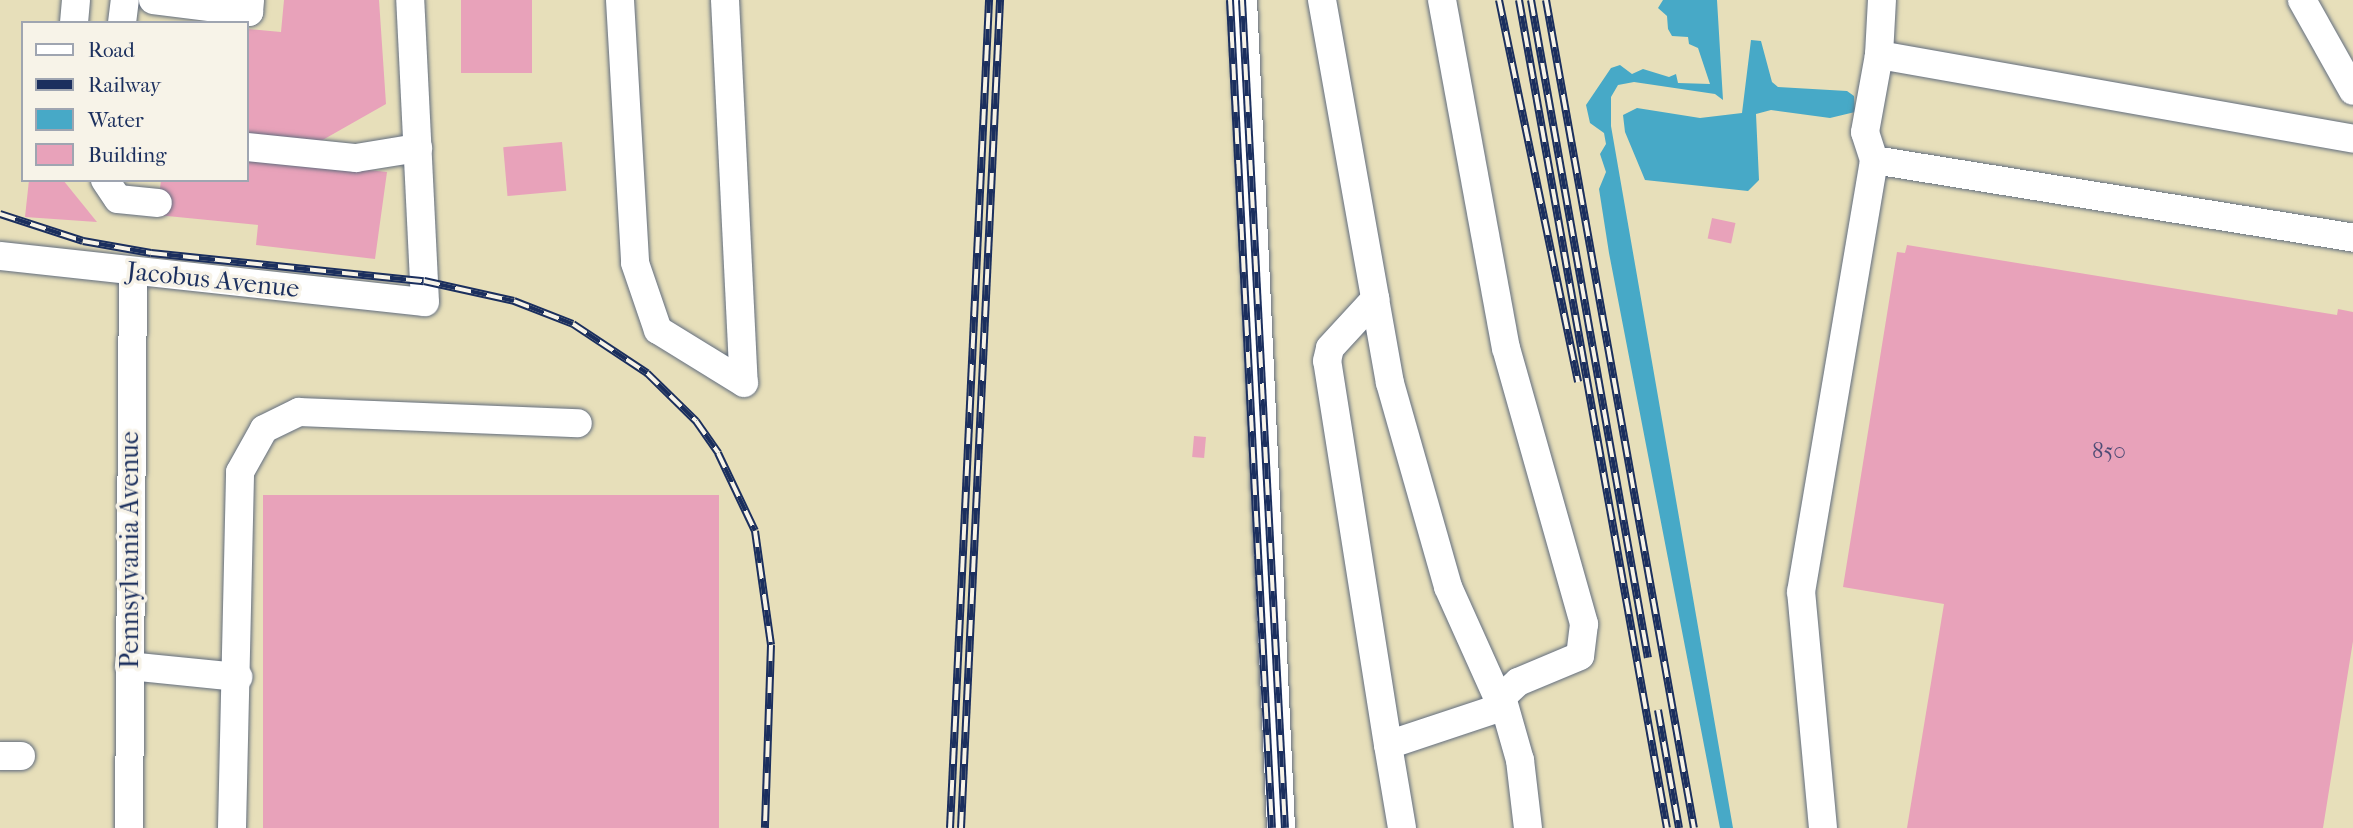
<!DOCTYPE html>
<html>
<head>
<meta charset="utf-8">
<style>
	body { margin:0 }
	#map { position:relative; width:2353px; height:828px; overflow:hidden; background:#e7dfba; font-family:"IM FELL French Canon",serif }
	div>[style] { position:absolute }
	.water>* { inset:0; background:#47a9c7 }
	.building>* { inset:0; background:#e8a2ba; transform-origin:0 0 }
	.roads { filter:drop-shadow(0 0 2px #626d7e) drop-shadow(0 0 2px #626d7e) }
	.minor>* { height:28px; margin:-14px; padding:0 14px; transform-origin:14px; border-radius:14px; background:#fff }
	.rail>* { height:8px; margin-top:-4px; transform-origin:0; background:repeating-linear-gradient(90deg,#f7f3e8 0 16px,#1b2f5e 0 32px); box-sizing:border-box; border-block:2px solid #1b2f5e }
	span { translate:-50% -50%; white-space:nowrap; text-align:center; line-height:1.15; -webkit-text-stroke:7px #f7f3e8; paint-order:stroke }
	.number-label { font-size:23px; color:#4e4c75 }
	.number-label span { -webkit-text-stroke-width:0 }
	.street-label { font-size:26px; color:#1b2f5e }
	.legend { position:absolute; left:21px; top:21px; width:228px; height:161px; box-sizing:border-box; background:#f7f3e8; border:2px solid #9fa5b1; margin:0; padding:9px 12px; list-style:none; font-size:21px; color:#1b2f5e }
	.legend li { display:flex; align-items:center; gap:14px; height:35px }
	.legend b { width:35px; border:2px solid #9fa5b1 }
</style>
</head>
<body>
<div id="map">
	<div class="water">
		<div style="clip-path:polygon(1663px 0,1717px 0,1723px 100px,1715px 94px,1634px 82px,1618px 85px,1611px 97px,1611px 126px,1733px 828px,1720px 828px,1609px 253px,1599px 189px,1606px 172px,1600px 154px,1606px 144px,1604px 133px,1590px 123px,1586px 105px,1611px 68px,1620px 65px,1632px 74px,1643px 69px,1669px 77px,1676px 74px,1678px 83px,1710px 84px,1698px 48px,1689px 44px,1688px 37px,1672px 36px,1668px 29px,1667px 16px,1658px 8px)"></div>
		<div style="clip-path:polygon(1751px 40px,1761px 41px,1772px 82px,1778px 87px,1847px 91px,1854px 96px,1855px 112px,1830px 118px,1771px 110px,1756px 114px,1759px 180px,1748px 191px,1645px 180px,1625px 132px,1623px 115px,1637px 108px,1700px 118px,1742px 113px)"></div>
	</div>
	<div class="building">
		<div style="clip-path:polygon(284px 0,379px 0,386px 104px,312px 146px,247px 138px,247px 29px,281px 32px)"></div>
		<div style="left:461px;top:0;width:71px;height:73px"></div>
		<div style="left:562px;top:142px;width:49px;height:59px;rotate:85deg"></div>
		<div style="clip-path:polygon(247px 157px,387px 172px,375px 259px,256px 245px,258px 225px,157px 215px,161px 180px,247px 180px)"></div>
		<div style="clip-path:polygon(29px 180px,63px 180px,97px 222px,25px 217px)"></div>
		<div style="left:1712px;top:218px;width:24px;height:21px;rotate:12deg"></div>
		<div style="clip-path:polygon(1907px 245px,2337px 315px,2338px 309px,2353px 312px,2353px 641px,2323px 828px,1907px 828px,1944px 604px,1843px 587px,1897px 252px,1905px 253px)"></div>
		<div style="left:1194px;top:436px;width:12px;height:21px;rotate:5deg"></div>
		<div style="left:263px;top:495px;width:456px;height:333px"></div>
	</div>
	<div class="roads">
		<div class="minor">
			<div style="left:153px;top:0;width:97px;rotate:7.1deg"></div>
			<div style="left:249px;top:12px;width:12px;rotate:-85deg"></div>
			<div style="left:620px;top:0;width:263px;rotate:86.7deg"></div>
			<div style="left:635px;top:263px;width:71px;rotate:71.1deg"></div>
			<div style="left:658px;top:330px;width:101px;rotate:31.6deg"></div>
			<div style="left:725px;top:0;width:383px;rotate:87.2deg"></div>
			<div style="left:1243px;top:0;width:829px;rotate:87.37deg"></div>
			<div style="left:1322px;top:0;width:304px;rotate:79.9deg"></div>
			<div style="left:1442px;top:0;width:354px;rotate:79.6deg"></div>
			<div style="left:1506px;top:348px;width:287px;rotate:74.2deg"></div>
			<div style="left:1584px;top:624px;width:32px;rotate:97deg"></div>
			<div style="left:1580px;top:656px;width:67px;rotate:157.2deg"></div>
			<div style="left:1518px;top:682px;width:22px;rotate:137deg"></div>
			<div style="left:1502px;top:697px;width:66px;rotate:74.1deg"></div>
			<div style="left:1520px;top:760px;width:68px;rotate:83.3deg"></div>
			<div style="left:2302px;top:0;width:104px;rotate:60.7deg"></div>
			<div style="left:74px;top:23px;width:23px;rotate:-85deg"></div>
			<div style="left:122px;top:23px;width:23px;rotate:-83deg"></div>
			<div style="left:1879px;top:55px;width:481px;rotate:10deg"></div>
			<div style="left:247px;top:147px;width:110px;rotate:5.8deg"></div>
			<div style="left:356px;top:158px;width:63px;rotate:-9.2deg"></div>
			<div style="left:1874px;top:160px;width:29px;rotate:-108deg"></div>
			<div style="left:1865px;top:132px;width:78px;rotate:-79.7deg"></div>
			<div style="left:1879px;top:55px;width:55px;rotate:-86.9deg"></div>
			<div style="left:105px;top:180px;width:23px;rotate:56deg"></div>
			<div style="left:118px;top:199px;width:40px;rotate:5.7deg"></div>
			<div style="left:0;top:256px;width:427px;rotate:6.2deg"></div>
			<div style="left:425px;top:302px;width:302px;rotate:-92.8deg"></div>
			<div style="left:129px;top:666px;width:110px;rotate:5.8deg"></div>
			<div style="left:1388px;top:745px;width:389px;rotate:-99deg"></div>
			<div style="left:1327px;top:361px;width:13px;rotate:-77deg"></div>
			<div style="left:1330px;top:348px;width:67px;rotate:-47.4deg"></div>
			<div style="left:1375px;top:299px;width:85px;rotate:79.9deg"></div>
			<div style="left:1390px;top:383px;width:212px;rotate:74.1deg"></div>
			<div style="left:1448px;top:587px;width:132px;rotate:65.8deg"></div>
			<div style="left:1502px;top:707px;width:120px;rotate:161.6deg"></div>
			<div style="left:1388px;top:745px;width:84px;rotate:80.4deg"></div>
			<div style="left:0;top:756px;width:21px"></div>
			<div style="left:129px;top:828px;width:556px;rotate:-89.59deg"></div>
			<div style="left:232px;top:828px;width:356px;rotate:-88.7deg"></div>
			<div style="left:240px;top:472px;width:49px;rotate:-60.8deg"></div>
			<div style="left:264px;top:429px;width:39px;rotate:-26deg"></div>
			<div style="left:299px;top:412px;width:279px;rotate:2.3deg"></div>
			<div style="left:1823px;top:828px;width:237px;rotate:-95.3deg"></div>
			<div style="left:1801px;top:592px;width:438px;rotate:-80.4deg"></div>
			<div style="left:1874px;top:160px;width:485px;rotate:9.2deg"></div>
		</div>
	</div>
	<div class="rail">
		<div style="left:1230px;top:0;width:829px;rotate:87.1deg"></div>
		<div style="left:1242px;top:0;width:829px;rotate:87.03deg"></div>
		<div style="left:1499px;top:0;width:390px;rotate:78.3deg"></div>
		<div style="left:1519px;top:0;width:841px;rotate:79.87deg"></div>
		<div style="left:1531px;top:0;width:668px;rotate:79.92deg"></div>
		<div style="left:1546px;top:0;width:841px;rotate:79.87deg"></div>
		<div style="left:0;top:214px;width:87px;rotate:18deg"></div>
		<div style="left:83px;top:241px;width:69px;rotate:10deg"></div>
		<div style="left:151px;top:253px;width:274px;rotate:5.9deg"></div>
		<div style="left:424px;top:281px;width:92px;rotate:12.5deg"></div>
		<div style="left:514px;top:301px;width:63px;rotate:21.3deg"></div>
		<div style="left:573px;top:324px;width:89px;rotate:33.5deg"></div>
		<div style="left:647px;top:373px;width:69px;rotate:44.4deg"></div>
		<div style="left:696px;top:421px;width:39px;rotate:55deg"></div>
		<div style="left:718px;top:453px;width:86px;rotate:64.6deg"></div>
		<div style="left:755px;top:531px;width:115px;rotate:82deg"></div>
		<div style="left:771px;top:645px;width:183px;rotate:91.9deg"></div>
		<div style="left:1658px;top:710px;width:120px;rotate:79.9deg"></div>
		<div style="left:950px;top:828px;width:829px;rotate:-87.3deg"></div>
		<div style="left:961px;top:828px;width:829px;rotate:-87.3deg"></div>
	</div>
	<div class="number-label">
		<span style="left:2109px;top:451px">850</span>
	</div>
	<div class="street-label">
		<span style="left:213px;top:280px;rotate:6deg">Jacobus Avenue</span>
		<span style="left:130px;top:550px;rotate:-90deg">Pennsylvania Avenue</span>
	</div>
	<ul class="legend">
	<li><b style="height:9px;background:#fff"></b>Road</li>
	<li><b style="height:9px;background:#1b2f5e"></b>Railway</li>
	<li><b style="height:19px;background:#47a9c7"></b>Water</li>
	<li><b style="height:19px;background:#e8a2ba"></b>Building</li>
	</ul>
</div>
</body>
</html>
